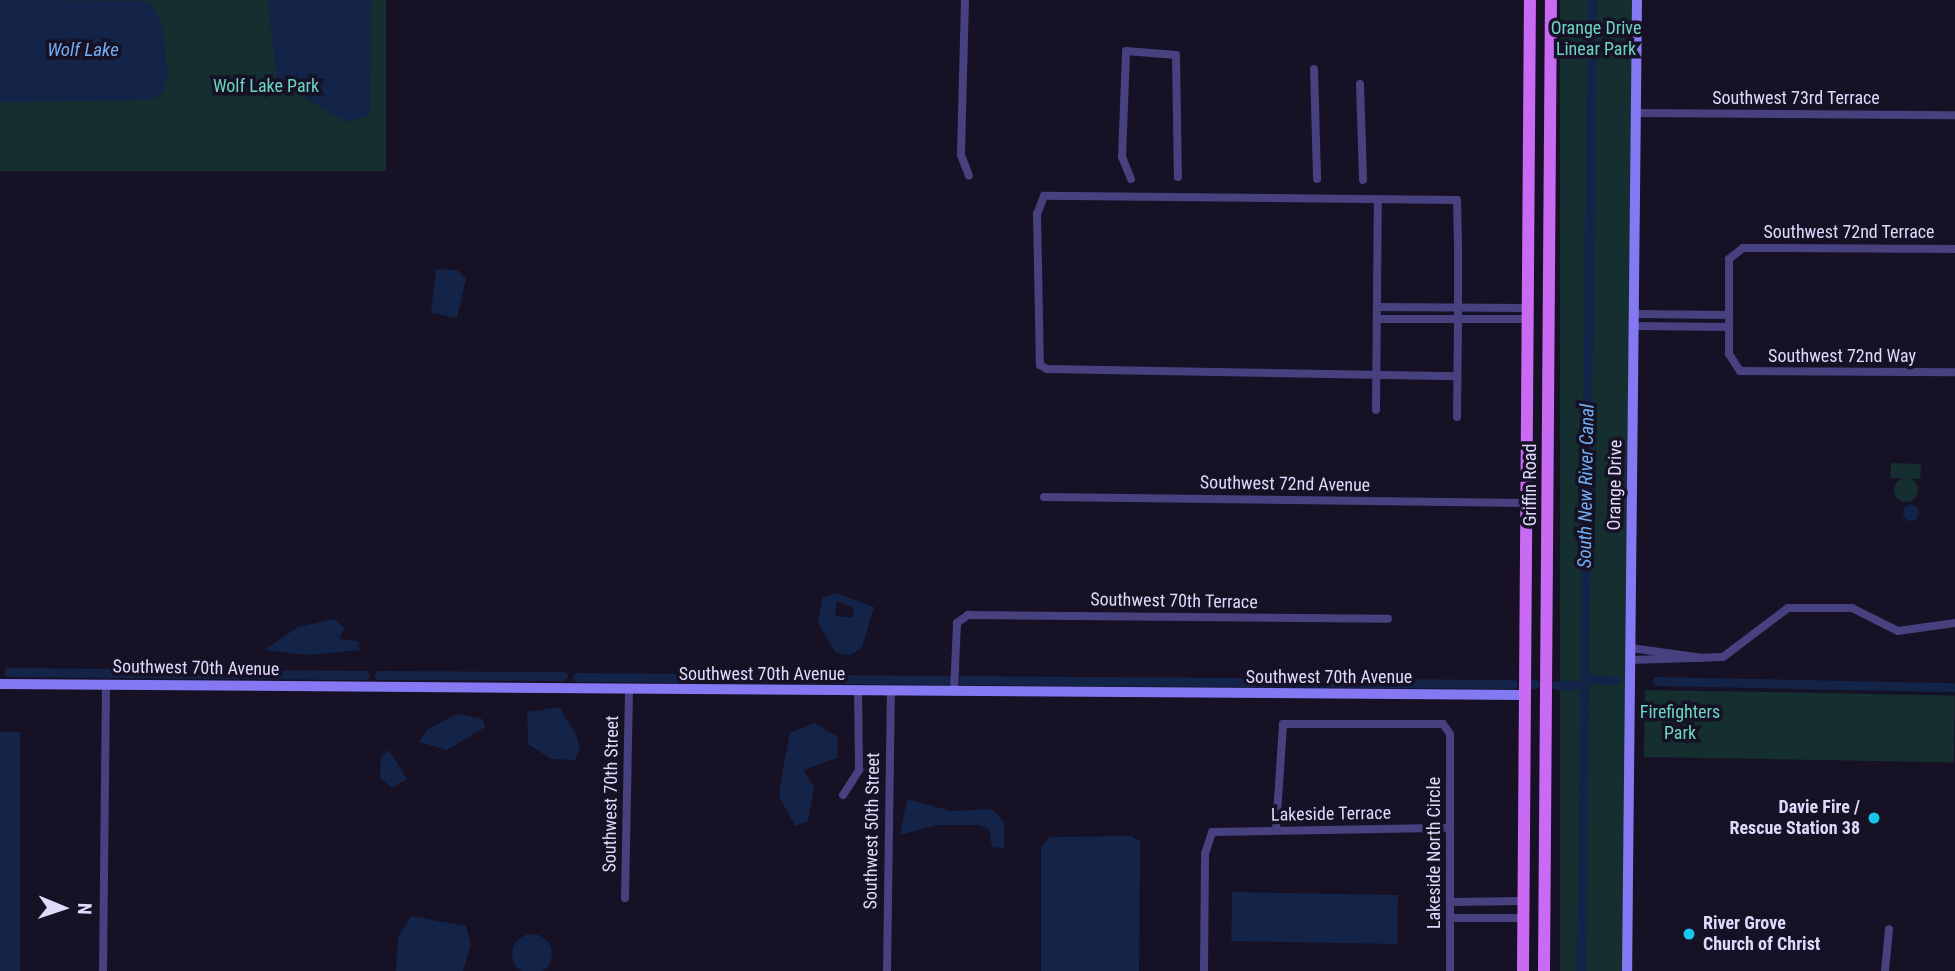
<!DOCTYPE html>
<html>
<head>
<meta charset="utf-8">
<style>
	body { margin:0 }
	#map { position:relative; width:1955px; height:971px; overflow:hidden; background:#161125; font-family:"Roboto Condensed",sans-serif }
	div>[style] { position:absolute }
	.green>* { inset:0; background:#152e2f; transform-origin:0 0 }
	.round { border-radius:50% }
	.water>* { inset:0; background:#132448; transform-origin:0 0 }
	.canal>* { height:9px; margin:-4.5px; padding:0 4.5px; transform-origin:4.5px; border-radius:4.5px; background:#132448 }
	.street>* { height:8px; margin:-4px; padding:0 4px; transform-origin:4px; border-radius:4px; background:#474180 }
	.secondary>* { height:10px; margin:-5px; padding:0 5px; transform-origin:5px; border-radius:5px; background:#8479f3 }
	.primary>* { height:12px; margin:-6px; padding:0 6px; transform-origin:6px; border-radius:6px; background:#c86af2 }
	.dots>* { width:19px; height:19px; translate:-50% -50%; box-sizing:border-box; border:4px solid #161125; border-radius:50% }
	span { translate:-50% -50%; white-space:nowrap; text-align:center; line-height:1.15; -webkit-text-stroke:7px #161125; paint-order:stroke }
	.park-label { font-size:18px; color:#6bd6c2 }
	.street-label { font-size:18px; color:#dfd9fc }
	.poi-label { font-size:18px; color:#dfd9fc; font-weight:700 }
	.right { translate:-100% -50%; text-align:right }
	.left { translate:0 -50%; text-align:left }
	.water-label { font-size:19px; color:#71aef2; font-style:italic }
	.north { position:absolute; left:28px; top:873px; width:70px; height:70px; -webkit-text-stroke:5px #161125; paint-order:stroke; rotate:92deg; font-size:19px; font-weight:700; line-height:28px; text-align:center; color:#dfd9fc }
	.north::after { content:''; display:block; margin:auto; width:24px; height:32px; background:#dfd9fc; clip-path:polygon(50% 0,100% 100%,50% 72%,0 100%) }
</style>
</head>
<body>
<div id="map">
	<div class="green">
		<div style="left:0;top:0;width:386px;height:171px"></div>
		<div style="left:1560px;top:0;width:73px;height:971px"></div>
		<div style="left:1891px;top:463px;width:30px;height:15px;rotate:2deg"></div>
		<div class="round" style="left:1894px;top:478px;width:24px;height:24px"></div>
		<div style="left:1645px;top:690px;width:310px;height:67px;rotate:1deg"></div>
	</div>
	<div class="water">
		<div style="clip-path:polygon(0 0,148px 1px,162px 22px,168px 78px,163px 92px,152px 100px,0 102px)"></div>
		<div style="clip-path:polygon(268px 0,371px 0,370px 115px,347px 122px,277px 82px)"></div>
		<div style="clip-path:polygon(436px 269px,457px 270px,466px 279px,457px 318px,431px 313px)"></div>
		<div class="round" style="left:1903px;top:505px;width:16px;height:16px"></div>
		<div style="clip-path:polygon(evenodd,836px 593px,874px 607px,862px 647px,851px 655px,836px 653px,818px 623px,823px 597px,836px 593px,837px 601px,854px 608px,853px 618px,835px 616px,837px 601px)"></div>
		<div style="clip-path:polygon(335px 619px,344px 628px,339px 639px,357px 641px,360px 650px,307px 655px,264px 650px,298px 627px)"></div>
		<div style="clip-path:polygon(559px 707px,575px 732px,580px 748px,575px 760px,551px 759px,528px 744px,527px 712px)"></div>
		<div style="clip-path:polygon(457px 714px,482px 719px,485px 727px,447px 750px,419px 742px,428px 729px)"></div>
		<div style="clip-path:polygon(814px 723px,838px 737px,837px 758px,803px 770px,814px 787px,812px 799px,808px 821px,795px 826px,779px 796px,785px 758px,790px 733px)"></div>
		<div style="left:0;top:732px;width:20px;height:239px"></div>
		<div style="clip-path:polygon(389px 750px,407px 779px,392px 788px,380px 778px,381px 757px)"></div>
		<div style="clip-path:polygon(907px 799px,951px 811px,992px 809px,1004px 822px,1004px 848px,992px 847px,989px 829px,980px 825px,937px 825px,900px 835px)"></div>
		<div style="clip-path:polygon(1132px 836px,1140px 842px,1139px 971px,1041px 971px,1041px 848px,1050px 837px)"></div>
		<div style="left:1398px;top:895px;width:49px;height:166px;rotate:91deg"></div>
		<div style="clip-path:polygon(411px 916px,466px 926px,471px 945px,463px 971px,396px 971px,398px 937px)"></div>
		<div class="round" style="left:512px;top:934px;width:40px;height:40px"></div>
	</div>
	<div class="canal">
		<div style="left:8px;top:672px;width:357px;rotate:0.5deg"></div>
		<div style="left:379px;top:675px;width:184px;rotate:0.3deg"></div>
		<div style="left:577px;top:677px;width:243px;rotate:0.5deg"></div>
		<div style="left:834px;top:679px;width:114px;rotate:0.5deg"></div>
		<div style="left:1584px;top:679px;width:31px;rotate:2deg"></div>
		<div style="left:962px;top:680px;width:551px;rotate:0.42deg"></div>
		<div style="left:1657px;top:681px;width:298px;rotate:1.2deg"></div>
		<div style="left:1533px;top:684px;width:2px"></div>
		<div style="left:1556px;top:685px;width:28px"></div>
		<div style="left:1581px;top:971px;width:971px;rotate:-89.35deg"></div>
	</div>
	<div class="street">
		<div style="left:965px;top:0;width:155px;rotate:91.5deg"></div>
		<div style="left:961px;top:155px;width:22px;rotate:69deg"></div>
		<div style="left:1314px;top:69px;width:110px;rotate:88.4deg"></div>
		<div style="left:1360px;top:84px;width:96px;rotate:88.2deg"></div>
		<div style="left:1636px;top:113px;width:319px;rotate:0.4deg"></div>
		<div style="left:1131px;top:179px;width:24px;rotate:-112deg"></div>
		<div style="left:1122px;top:157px;width:106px;rotate:-87.8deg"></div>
		<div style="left:1126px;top:51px;width:50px;rotate:4.6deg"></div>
		<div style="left:1176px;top:55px;width:122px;rotate:89.1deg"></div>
		<div style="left:1955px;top:249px;width:212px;rotate:-179.7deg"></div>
		<div style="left:1743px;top:248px;width:18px;rotate:142deg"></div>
		<div style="left:1729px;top:259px;width:95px;rotate:90deg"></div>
		<div style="left:1729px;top:354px;width:20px;rotate:57deg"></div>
		<div style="left:1740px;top:371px;width:215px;rotate:0.3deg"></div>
		<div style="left:1377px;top:307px;width:151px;rotate:0.4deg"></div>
		<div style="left:1635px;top:314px;width:94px;rotate:0.6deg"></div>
		<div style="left:1377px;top:319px;width:151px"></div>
		<div style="left:1635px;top:326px;width:94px;rotate:0.6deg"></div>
		<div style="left:1376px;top:410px;width:211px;rotate:-89.5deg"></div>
		<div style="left:1457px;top:417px;width:98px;rotate:-89.4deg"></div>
		<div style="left:1458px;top:319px;width:75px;rotate:-90deg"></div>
		<div style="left:1458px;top:244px;width:44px;rotate:-91.3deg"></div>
		<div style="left:1457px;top:200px;width:413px;rotate:-179.4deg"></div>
		<div style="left:1044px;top:196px;width:19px;rotate:111deg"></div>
		<div style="left:1037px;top:214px;width:151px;rotate:88.9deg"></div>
		<div style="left:1040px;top:365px;width:8px;rotate:30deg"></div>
		<div style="left:1047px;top:369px;width:410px;rotate:1deg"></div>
		<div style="left:1044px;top:497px;width:482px;rotate:0.7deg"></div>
		<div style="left:1631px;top:648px;width:72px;rotate:8deg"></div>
		<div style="left:1631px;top:660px;width:92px;rotate:-1.9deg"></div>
		<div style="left:1723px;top:657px;width:81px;rotate:-37deg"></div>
		<div style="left:1788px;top:608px;width:64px"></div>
		<div style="left:1852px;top:608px;width:51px;rotate:26.6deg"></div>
		<div style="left:1898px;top:631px;width:58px;rotate:-8deg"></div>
		<div style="left:954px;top:692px;width:69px;rotate:-87.5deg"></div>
		<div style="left:957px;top:623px;width:14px;rotate:-36deg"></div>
		<div style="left:968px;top:615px;width:420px;rotate:0.5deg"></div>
		<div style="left:843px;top:795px;width:30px;rotate:-57deg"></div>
		<div style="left:859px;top:770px;width:78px;rotate:-90.7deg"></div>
		<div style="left:1276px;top:830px;width:106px;rotate:-86.2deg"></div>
		<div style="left:1283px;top:724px;width:160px"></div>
		<div style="left:1443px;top:724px;width:12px;rotate:55deg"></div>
		<div style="left:1450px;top:734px;width:237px;rotate:90deg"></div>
		<div style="left:625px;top:898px;width:208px;rotate:-88.9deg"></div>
		<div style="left:1450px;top:902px;width:73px;rotate:-0.8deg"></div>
		<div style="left:1450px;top:918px;width:73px"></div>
		<div style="left:103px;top:971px;width:286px;rotate:-89.4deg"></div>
		<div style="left:887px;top:971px;width:279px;rotate:-89.2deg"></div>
		<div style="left:1204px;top:971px;width:117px;rotate:-89.5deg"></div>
		<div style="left:1205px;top:854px;width:23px;rotate:-72deg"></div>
		<div style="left:1212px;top:832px;width:238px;rotate:-1deg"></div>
		<div style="left:1885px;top:971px;width:42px;rotate:-84.6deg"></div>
	</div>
	<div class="secondary">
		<div style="left:0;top:684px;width:1525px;rotate:0.41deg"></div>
		<div style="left:1627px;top:971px;width:971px;rotate:-89.41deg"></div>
	</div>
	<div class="primary">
		<div style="left:1523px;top:971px;width:971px;rotate:-89.59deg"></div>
		<div style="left:1544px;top:971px;width:971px;rotate:-89.59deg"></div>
	</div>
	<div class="dots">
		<div style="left:1874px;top:818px;background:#17c7ea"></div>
		<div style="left:1689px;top:934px;background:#17c7ea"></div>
	</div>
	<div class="park-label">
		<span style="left:1596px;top:39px">Orange Drive<br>Linear Park</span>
		<span style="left:266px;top:86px">Wolf Lake Park</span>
		<span style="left:1680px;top:723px">Firefighters<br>Park</span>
	</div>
	<div class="street-label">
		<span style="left:1796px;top:98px">Southwest 73rd Terrace</span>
		<span style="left:1849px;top:232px">Southwest 72nd Terrace</span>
		<span style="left:1842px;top:356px">Southwest 72nd Way</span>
		<span style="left:1285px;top:484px;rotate:1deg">Southwest 72nd Avenue</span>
		<span style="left:1530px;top:485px;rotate:-90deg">Griffin Road</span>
		<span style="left:1615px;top:485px;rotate:-89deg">Orange Drive</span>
		<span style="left:1174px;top:601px;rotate:1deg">Southwest 70th Terrace</span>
		<span style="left:196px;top:668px;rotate:1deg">Southwest 70th Avenue</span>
		<span style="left:762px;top:674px">Southwest 70th Avenue</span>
		<span style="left:1329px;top:677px">Southwest 70th Avenue</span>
		<span style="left:611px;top:794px;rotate:-89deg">Southwest 70th Street</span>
		<span style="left:1331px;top:814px;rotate:-1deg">Lakeside Terrace</span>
		<span style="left:872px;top:831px;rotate:-89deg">Southwest 50th Street</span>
		<span style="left:1434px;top:853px;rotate:-90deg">Lakeside North Circle</span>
	</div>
	<div class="poi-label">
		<span class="right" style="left:1860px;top:818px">Davie Fire /<br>Rescue Station 38</span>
		<span class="left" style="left:1703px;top:934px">River Grove<br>Church of Christ</span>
	</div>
	<div class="water-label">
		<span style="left:83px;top:50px">Wolf Lake</span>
		<span style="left:1586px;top:486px;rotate:-89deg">South New River Canal</span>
	</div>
	<div class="north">N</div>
</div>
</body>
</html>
